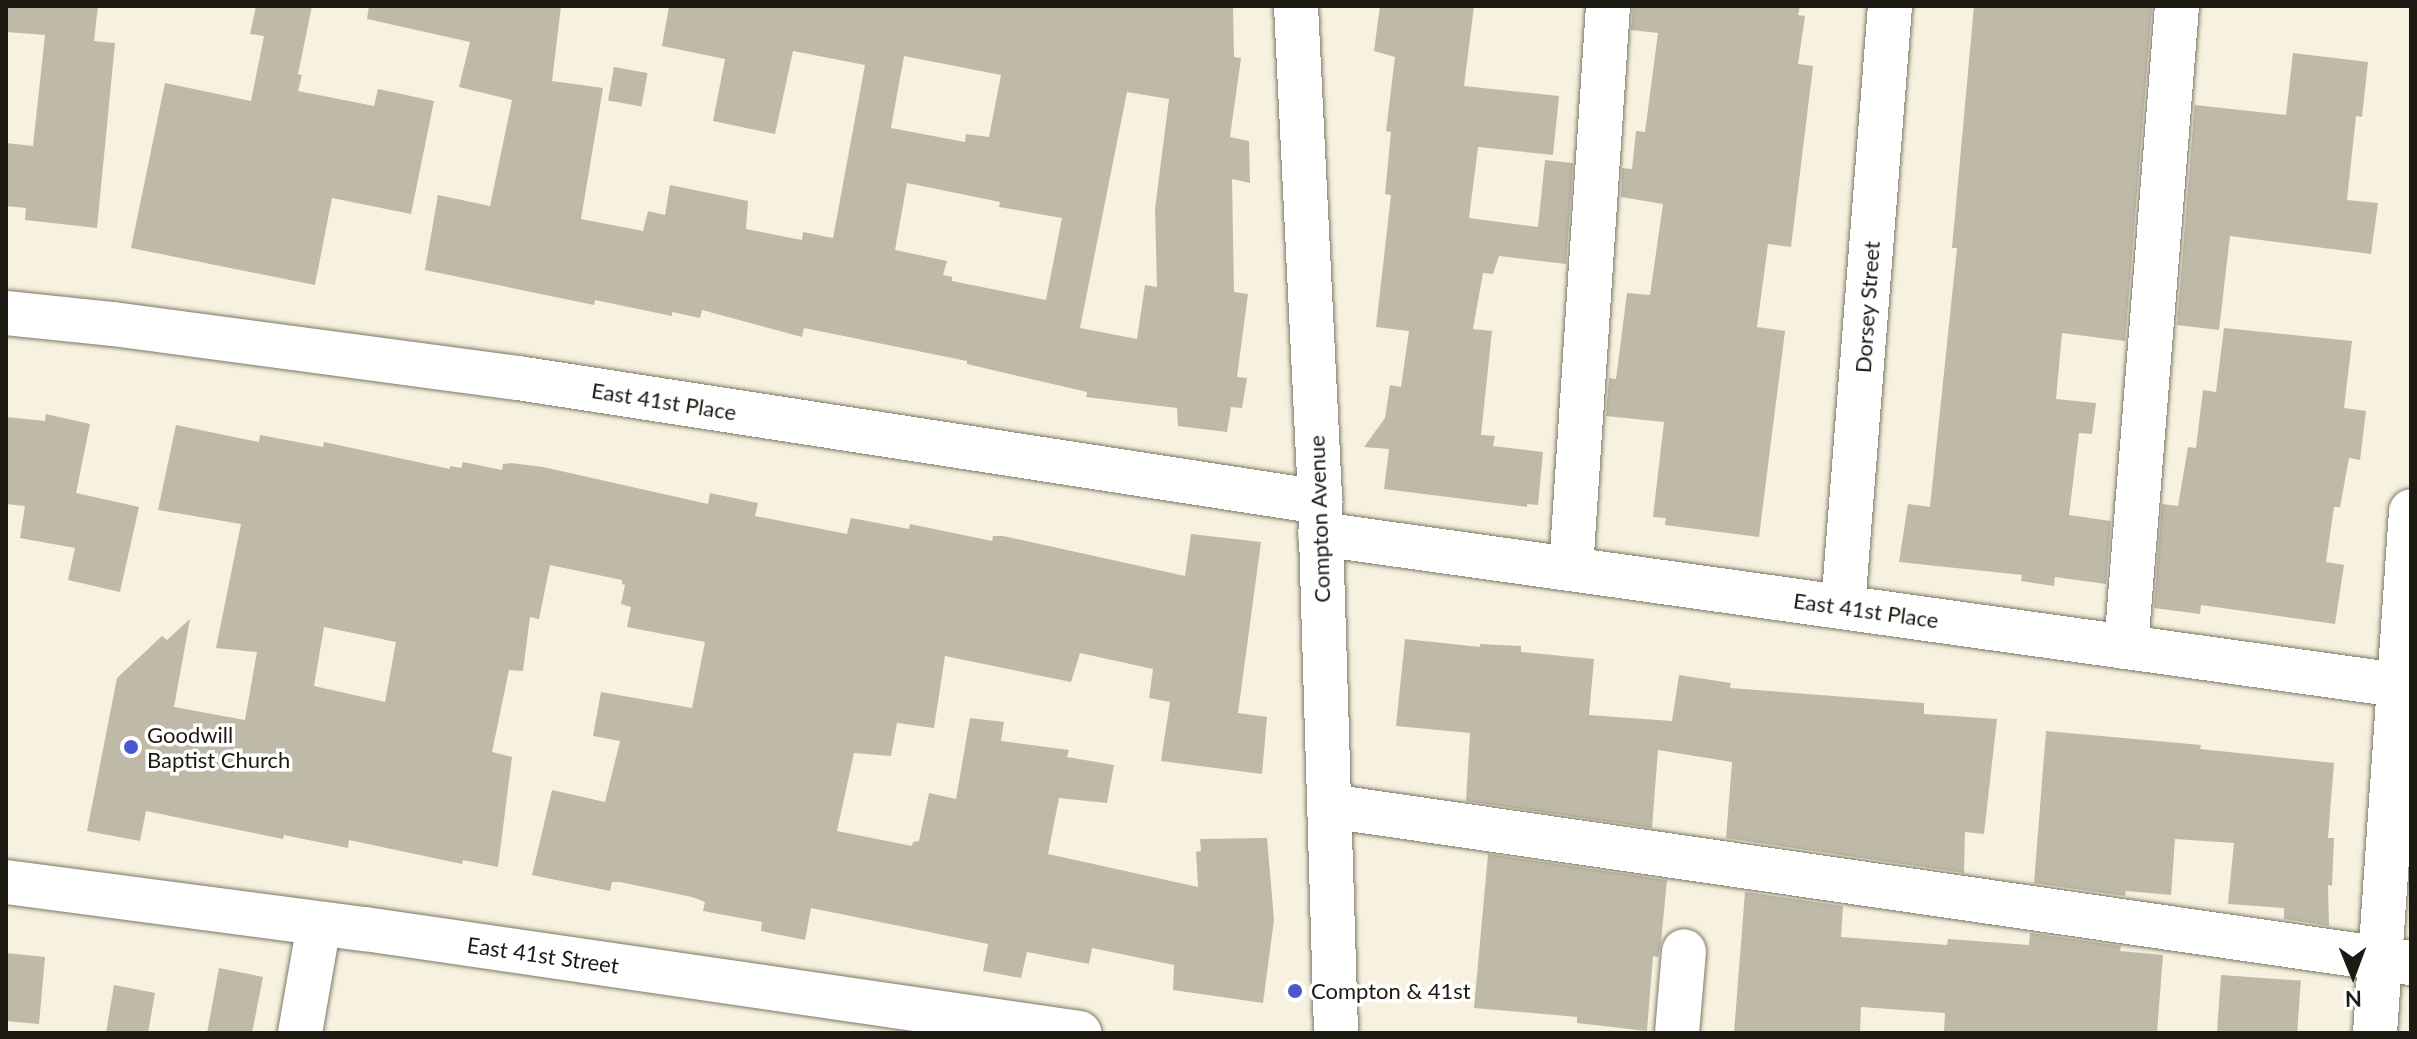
<!DOCTYPE html>
<html>
<head>
<meta charset="utf-8">
<style>
	body { margin:0 }
	#map { position:relative; width:2417px; height:1039px; overflow:hidden; background:#f7f2df; font-family:Lato,sans-serif }
	div>[style] { position:absolute }
	.building>* { inset:0; background:#bfbaa8; transform-origin:0 0 }
	.roads { filter:drop-shadow(0 0 2px #7c7767) drop-shadow(0 0 2px #7c7767) }
	.minor>* { height:44px; margin:-22px; padding:0 22px; transform-origin:22px; border-radius:22px; background:#fff }
	.dots>* { width:22px; height:22px; translate:-50% -50%; box-sizing:border-box; border:4px solid #fff; border-radius:50% }
	span { translate:-50% -50%; white-space:nowrap; text-align:center; line-height:1.15; -webkit-text-stroke:7px #fff; paint-order:stroke }
	.street-label { font-size:22px; color:#1c1a13 }
	.poi-label { font-size:22px; color:#1c1a13 }
	.left { translate:0 -50%; text-align:left }
	.frame { position:absolute; inset:0; border:8px solid #1c1a13; pointer-events:none }
	.north { position:absolute; left:2313px; top:935px; width:80px; height:80px; -webkit-text-stroke:6px #fff; paint-order:stroke; rotate:179deg; font-size:22px; font-weight:700; line-height:32px; text-align:center; color:#1c1a13 }
	.north::after { content:''; display:block; margin:auto; width:28px; height:36px; background:#1c1a13; clip-path:polygon(50% 0,100% 100%,50% 72%,0 100%) }
</style>
</head>
<body>
<div id="map">
	<div class="building">
		<div style="clip-path:polygon(6px 6px,98px 6px,94px 41px,115px 43px,97px 228px,25px 220px,26px 208px,6px 206px,6px 143px,33px 146px,45px 35px,6px 32px)"></div>
		<div style="clip-path:polygon(256px 6px,312px 6px,298px 74px,302px 75px,298px 91px,374px 106px,378px 89px,434px 101px,411px 214px,332px 198px,315px 285px,131px 248px,165px 83px,251px 101px,264px 36px,250px 34px)"></div>
		<div style="clip-path:polygon(evenodd,369px 6px,561px 6px,552px 81px,603px 88px,581px 219px,643px 231px,648px 211px,665px 215px,670px 185px,748px 201px,746px 229px,802px 240px,803px 232px,833px 238px,865px 65px,793px 51px,775px 134px,713px 121px,725px 59px,662px 46px,669px 6px,1233px 6px,1234px 57px,1241px 58px,1230px 137px,1249px 141px,1250px 183px,1232px 179px,1234px 292px,1248px 294px,1237px 377px,1247px 378px,1242px 408px,1231px 407px,1227px 432px,1178px 426px,1177px 408px,1086px 397px,1087px 392px,967px 364px,967px 361px,804px 328px,802px 337px,702px 310px,700px 318px,672px 312px,672px 316px,595px 300px,594px 305px,425px 270px,438px 195px,490px 206px,512px 100px,459px 87px,470px 42px,367px 19px,369px 6px,904px 56px,1001px 75px,989px 137px,966px 134px,965px 142px,891px 128px,904px 56px,369px 6px,1127px 92px,1169px 99px,1155px 209px,1157px 287px,1145px 285px,1137px 339px,1080px 328px,1127px 92px,369px 6px,907px 183px,1000px 202px,999px 207px,1062px 218px,1046px 300px,952px 281px,952px 277px,943px 275px,947px 261px,895px 250px,907px 183px)"></div>
		<div style="clip-path:polygon(1380px 6px,1474px 6px,1464px 86px,1559px 96px,1553px 155px,1478px 147px,1469px 218px,1538px 227px,1545px 160px,1573px 163px,1566px 264px,1499px 256px,1493px 274px,1483px 273px,1473px 329px,1492px 331px,1481px 435px,1495px 436px,1493px 446px,1543px 452px,1538px 505px,1527px 504px,1527px 507px,1384px 489px,1389px 449px,1364px 447px,1385px 418px,1390px 385px,1401px 387px,1409px 331px,1376px 327px,1391px 195px,1385px 194px,1391px 132px,1386px 131px,1395px 57px,1374px 51px)"></div>
		<div style="clip-path:polygon(1633px 6px,1800px 6px,1798px 15px,1805px 16px,1798px 64px,1813px 66px,1791px 247px,1768px 244px,1757px 327px,1785px 331px,1759px 537px,1665px 525px,1666px 518px,1653px 517px,1664px 422px,1606px 416px,1609px 378px,1616px 379px,1627px 293px,1650px 295px,1663px 204px,1621px 197px,1622px 168px,1632px 169px,1636px 131px,1645px 132px,1658px 33px,1631px 30px)"></div>
		<div style="clip-path:polygon(1974px 6px,2152px 6px,2125px 341px,2062px 333px,2056px 399px,2096px 403px,2092px 434px,2079px 433px,2069px 515px,2111px 521px,2106px 584px,2055px 577px,2054px 586px,2021px 581px,2022px 575px,1899px 562px,1908px 504px,1930px 507px,1957px 248px,1952px 248px)"></div>
		<div style="clip-path:polygon(2293px 53px,2368px 62px,2362px 117px,2356px 116px,2347px 200px,2378px 203px,2371px 254px,2230px 236px,2219px 330px,2177px 325px,2195px 101px,2195px 105px,2286px 115px)"></div>
		<div style="left:614px;top:67px;width:34px;height:34px;rotate:10deg"></div>
		<div style="clip-path:polygon(2224px 328px,2352px 341px,2344px 408px,2366px 411px,2360px 460px,2349px 458px,2340px 507px,2334px 507px,2326px 562px,2344px 565px,2335px 624px,2201px 605px,2200px 614px,2154px 608px,2162px 504px,2178px 506px,2188px 447px,2196px 448px,2203px 390px,2216px 392px)"></div>
		<div style="clip-path:polygon(46px 414px,90px 424px,76px 493px,139px 507px,120px 592px,68px 580px,75px 548px,20px 538px,25px 506px,6px 504px,6px 417px,45px 421px)"></div>
		<div style="clip-path:polygon(evenodd,176px 425px,259px 442px,260px 435px,323px 447px,324px 442px,450px 469px,450px 466px,461px 468px,463px 462px,502px 470px,503px 464px,511px 463px,543px 467px,708px 504px,710px 493px,758px 503px,755px 516px,847px 534px,851px 518px,909px 529px,910px 524px,992px 541px,993px 536px,1003px 536px,1185px 576px,1191px 534px,1261px 542px,1238px 713px,1267px 717px,1262px 774px,1161px 761px,1170px 702px,1149px 698px,1153px 669px,1080px 653px,1071px 682px,945px 656px,934px 728px,897px 723px,891px 756px,854px 753px,837px 831px,912px 846px,913px 842px,919px 841px,929px 793px,956px 799px,970px 718px,1004px 722px,1001px 741px,1069px 750px,1067px 757px,1114px 765px,1107px 803px,1059px 798px,1048px 854px,1198px 887px,1196px 852px,1201px 851px,1200px 839px,1267px 838px,1274px 920px,1263px 1003px,1173px 990px,1174px 965px,1092px 948px,1089px 964px,1027px 952px,1021px 978px,983px 971px,988px 944px,811px 908px,805px 940px,761px 931px,762px 922px,703px 911px,705px 902px,692px 897px,620px 882px,612px 882px,610px 891px,532px 875px,552px 790px,605px 802px,620px 741px,593px 736px,601px 692px,692px 708px,705px 642px,627px 627px,631px 607px,621px 604px,625px 585px,622px 584px,622px 580px,550px 565px,539px 619px,530px 617px,523px 671px,509px 670px,492px 752px,512px 757px,498px 867px,463px 860px,462px 864px,349px 840px,348px 848px,284px 835px,283px 839px,146px 811px,140px 841px,87px 831px,117px 678px,162px 636px,167px 640px,190px 619px,174px 707px,245px 720px,257px 652px,216px 648px,241px 524px,158px 510px,176px 425px,324px 627px,396px 642px,385px 702px,314px 686px,324px 627px)"></div>
		<div style="clip-path:polygon(1405px 639px,1480px 647px,1480px 644px,1521px 646px,1521px 652px,1594px 659px,1589px 715px,1672px 721px,1679px 675px,1731px 683px,1730px 688px,1924px 703px,1924px 714px,1997px 719px,1984px 834px,1965px 832px,1964px 873px,1726px 838px,1732px 762px,1658px 750px,1652px 828px,1466px 801px,1470px 733px,1396px 726px)"></div>
		<div style="clip-path:polygon(2046px 731px,2201px 745px,2200px 749px,2334px 763px,2328px 838px,2334px 838px,2332px 886px,2328px 885px,2329px 926px,2284px 919px,2284px 908px,2228px 904px,2234px 843px,2175px 839px,2171px 895px,2126px 891px,2125px 896px,2034px 883px)"></div>
		<div style="clip-path:polygon(1488px 854px,1667px 880px,1661px 942px,1658px 957px,1653px 956px,1647px 1031px,1577px 1023px,1577px 1017px,1474px 1008px)"></div>
		<div style="clip-path:polygon(1745px 892px,1843px 906px,1841px 937px,1947px 945px,1948px 939px,2029px 945px,2030px 933px,2121px 946px,2120px 951px,2163px 955px,2157px 1033px,1944px 1033px,1945px 1013px,1861px 1007px,1860px 1033px,1734px 1033px)"></div>
		<div style="clip-path:polygon(6px 953px,45px 957px,39px 1024px,6px 1021px)"></div>
		<div style="clip-path:polygon(219px 968px,263px 977px,252px 1033px,207px 1033px)"></div>
		<div style="left:2221px;top:975px;width:80px;height:58px;rotate:4deg"></div>
		<div style="clip-path:polygon(114px 985px,155px 993px,148px 1033px,106px 1033px)"></div>
	</div>
	<div class="roads">
		<div class="minor">
			<div style="left:1296px;top:6px;width:497px;rotate:87.2deg"></div>
			<div style="left:1320px;top:502px;width:531px;rotate:88.27deg"></div>
			<div style="left:6px;top:313px;width:108px;rotate:5.9deg"></div>
			<div style="left:113px;top:324px;width:409px;rotate:7.6deg"></div>
			<div style="left:518px;top:378px;width:812px;rotate:8.79deg"></div>
			<div style="left:1320px;top:534px;width:1102px;rotate:7.98deg"></div>
			<div style="left:1571px;top:569px;width:564px;rotate:-86.24deg"></div>
			<div style="left:1843px;top:607px;width:603px;rotate:-85.53deg"></div>
			<div style="left:2126px;top:647px;width:643px;rotate:-85.45deg"></div>
			<div style="left:1329px;top:806px;width:1093px;rotate:8.26deg"></div>
			<div style="left:6px;top:882px;width:362px;rotate:7.5deg"></div>
			<div style="left:365px;top:929px;width:722px;rotate:8.29deg"></div>
			<div style="left:300px;top:1033px;width:111px;rotate:-80.1deg"></div>
			<div style="left:1677px;top:1033px;width:82px;rotate:-85.1deg"></div>
			<div style="left:2375px;top:1033px;width:523px;rotate:-86.05deg"></div>
		</div>
	</div>
	<div class="dots">
		<div style="left:131px;top:747px;background:#4a58cd"></div>
		<div style="left:1295px;top:991px;background:#4a58cd"></div>
	</div>
	<div class="street-label">
		<span style="left:1867px;top:307px;rotate:-86deg">Dorsey Street</span>
		<span style="left:664px;top:401px;rotate:9deg">East 41st Place</span>
		<span style="left:1319px;top:519px;rotate:-92deg">Compton Avenue</span>
		<span style="left:1866px;top:610px;rotate:8deg">East 41st Place</span>
		<span style="left:543px;top:955px;rotate:8deg">East 41st Street</span>
	</div>
	<div class="poi-label">
		<span class="left" style="left:147px;top:747px">Goodwill<br>Baptist Church</span>
		<span class="left" style="left:1311px;top:991px">Compton &amp; 41st</span>
	</div>
	<div class="frame"></div>
	<div class="north">N</div>
</div>
</body>
</html>
